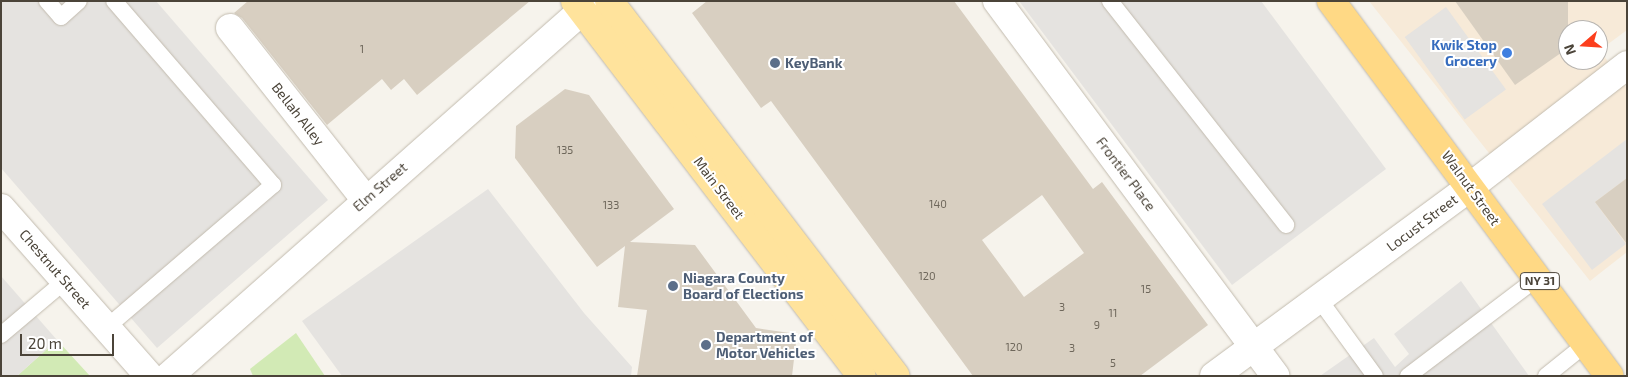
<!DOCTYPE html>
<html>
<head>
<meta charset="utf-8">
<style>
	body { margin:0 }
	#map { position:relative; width:1628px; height:377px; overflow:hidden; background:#f6f3ec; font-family:"Exo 2",sans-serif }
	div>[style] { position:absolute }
	.commercial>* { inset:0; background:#f7ead8 }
	.green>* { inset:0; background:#d2eab5 }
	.parking>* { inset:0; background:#e5e3e0; transform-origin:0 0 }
	.building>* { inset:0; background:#d8cfc1 }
	.roads { filter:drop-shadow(0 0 1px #c2bbae) drop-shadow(0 0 1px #c2bbae) }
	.service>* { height:16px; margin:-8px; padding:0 8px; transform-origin:8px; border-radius:8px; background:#fff }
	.minor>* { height:28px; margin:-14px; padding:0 14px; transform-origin:14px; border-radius:14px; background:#fff }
	.tertiary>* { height:28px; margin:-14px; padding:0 14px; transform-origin:14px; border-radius:14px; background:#fff }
	.primary>* { height:28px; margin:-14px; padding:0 14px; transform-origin:14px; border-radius:14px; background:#ffe39c }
	.trunk>* { height:28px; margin:-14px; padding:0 14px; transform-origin:14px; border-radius:14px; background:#ffd985 }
	.dots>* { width:14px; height:14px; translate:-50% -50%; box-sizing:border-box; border:2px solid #fff; border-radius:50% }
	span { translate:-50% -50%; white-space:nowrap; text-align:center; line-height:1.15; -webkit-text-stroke:4px #fff; paint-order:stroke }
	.number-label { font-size:11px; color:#6e675b }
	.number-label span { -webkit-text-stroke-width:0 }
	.shield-label span { padding:1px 4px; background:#fff; border:1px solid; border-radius:4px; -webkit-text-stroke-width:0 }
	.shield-label { font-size:12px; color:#4b4439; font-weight:700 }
	.shop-label { font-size:14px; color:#366cbe; font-weight:700 }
	.right { translate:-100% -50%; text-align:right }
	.service-label { font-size:14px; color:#4e5e75; font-weight:700 }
	.left { translate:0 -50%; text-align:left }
	.street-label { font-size:14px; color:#4b4439 }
	.frame { position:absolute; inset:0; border:2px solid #4b4439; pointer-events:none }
	.north { position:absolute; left:1558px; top:20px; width:50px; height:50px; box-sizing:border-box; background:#fff; border:1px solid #b7b4b0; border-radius:50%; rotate:251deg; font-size:14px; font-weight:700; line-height:20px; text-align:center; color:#4b4439 }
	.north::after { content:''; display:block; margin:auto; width:18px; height:22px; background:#fc3f1d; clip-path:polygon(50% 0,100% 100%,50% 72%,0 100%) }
	.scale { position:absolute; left:20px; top:334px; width:94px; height:22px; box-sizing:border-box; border:2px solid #4b4439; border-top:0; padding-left:6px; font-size:15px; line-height:18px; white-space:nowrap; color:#4b4439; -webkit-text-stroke:4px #fff; paint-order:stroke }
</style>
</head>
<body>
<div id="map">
	<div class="commercial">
		<div style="clip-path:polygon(evenodd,1369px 1px,1627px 1px,1627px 30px,1600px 50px,1627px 89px,1627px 252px,1590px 281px,1369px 1px,1568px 30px,1598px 30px,1598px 60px,1568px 60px,1568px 30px)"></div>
	</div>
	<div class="green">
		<div style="clip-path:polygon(296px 333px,325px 376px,253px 376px,250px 369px)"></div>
		<div style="clip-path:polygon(57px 340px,90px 376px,17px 376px)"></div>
	</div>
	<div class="parking">
		<div style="clip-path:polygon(1px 1px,156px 1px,328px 200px,157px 348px,1px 168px)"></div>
		<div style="clip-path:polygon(1019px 1px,1261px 1px,1386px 169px,1232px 285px)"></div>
		<div style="left:1446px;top:7px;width:102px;height:51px;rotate:54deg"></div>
		<div style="clip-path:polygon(1627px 139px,1627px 178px,1595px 202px,1626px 244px,1592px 270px,1542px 204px)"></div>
		<div style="clip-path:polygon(488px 189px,584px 313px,632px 367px,631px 376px,342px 376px,302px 321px)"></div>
		<div style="clip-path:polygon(1px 276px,57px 340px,17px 376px,1px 376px)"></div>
		<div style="clip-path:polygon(1461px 281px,1529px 376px,1320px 376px,1374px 338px,1395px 367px,1409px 354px,1394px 334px)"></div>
	</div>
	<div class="building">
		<div style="clip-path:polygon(248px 1px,530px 1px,417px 95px,404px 79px,391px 90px,382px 79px,327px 125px,242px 18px,234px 13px)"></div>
		<div style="clip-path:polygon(evenodd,707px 1px,954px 1px,1093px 189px,1102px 182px,1208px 325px,1140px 376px,973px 376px,771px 101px,761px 108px,692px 13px,707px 1px,1042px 195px,1084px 253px,1024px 297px,982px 240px,1042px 195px)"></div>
		<div style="clip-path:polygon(1455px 1px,1568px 1px,1568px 48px,1515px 85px)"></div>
		<div style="clip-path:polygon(565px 89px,589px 95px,674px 209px,630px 242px,695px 245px,756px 328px,797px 334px,792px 376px,637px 376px,647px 310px,618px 307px,625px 246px,597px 267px,515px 158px,516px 126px)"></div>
		<div style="clip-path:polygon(1627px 178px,1627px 244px,1595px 202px)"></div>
	</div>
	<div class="roads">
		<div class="service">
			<div style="left:47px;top:1px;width:21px;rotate:49deg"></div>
			<div style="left:61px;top:17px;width:24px;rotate:-42deg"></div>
			<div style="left:1110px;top:1px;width:285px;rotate:51.8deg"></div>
			<div style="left:1319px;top:299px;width:95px;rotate:54deg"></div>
			<div style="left:106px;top:328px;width:220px;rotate:-40.6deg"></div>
			<div style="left:273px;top:185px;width:243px;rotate:-130.8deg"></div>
			<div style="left:1px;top:335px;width:85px;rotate:-40.2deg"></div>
			<div style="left:1408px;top:376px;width:162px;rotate:-37.2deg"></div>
			<div style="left:1546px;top:376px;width:51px;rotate:-38.7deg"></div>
		</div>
		<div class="minor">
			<div style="left:997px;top:1px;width:467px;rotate:53.4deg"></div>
			<div style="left:230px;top:28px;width:218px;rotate:51.7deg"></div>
			<div style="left:1px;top:208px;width:224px;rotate:48.6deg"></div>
			<div style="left:169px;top:376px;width:566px;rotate:-41.49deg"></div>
		</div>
		<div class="tertiary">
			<div style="left:1214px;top:376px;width:318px;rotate:-36.4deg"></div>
			<div style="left:1470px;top:187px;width:199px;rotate:-37.8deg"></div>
		</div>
		<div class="primary">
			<div style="left:575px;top:1px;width:472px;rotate:52.6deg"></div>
			<div style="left:609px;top:1px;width:472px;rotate:52.6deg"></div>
		</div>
		<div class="trunk">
			<div style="left:1331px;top:1px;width:467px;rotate:53.4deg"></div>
		</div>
	</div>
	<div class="dots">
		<div style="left:1507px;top:53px;background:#3f7fe0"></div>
		<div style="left:775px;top:63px;background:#5c6f8a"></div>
		<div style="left:673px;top:286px;background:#5c6f8a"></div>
		<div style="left:706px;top:345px;background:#5c6f8a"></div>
	</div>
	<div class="number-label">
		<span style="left:362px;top:49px">1</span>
		<span style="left:565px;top:150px">135</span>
		<span style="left:938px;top:204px">140</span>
		<span style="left:611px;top:205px">133</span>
		<span style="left:927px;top:276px">120</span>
		<span style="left:1146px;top:289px">15</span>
		<span style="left:1062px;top:307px">3</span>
		<span style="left:1113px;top:313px">11</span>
		<span style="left:1097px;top:325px">9</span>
		<span style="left:1014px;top:347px">120</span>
		<span style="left:1072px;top:348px">3</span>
		<span style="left:1113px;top:363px">5</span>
	</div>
	<div class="shield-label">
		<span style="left:1540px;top:281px">NY 31</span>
	</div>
	<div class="shop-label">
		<span class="right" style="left:1497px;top:53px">Kwik Stop<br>Grocery</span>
	</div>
	<div class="service-label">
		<span class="left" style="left:785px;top:63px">KeyBank</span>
		<span class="left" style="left:683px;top:286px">Niagara County<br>Board of Elections</span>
		<span class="left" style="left:716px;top:345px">Department of<br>Motor Vehicles</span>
	</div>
	<div class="street-label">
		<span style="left:298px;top:114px;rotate:52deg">Bellah Alley</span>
		<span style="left:1126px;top:174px;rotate:53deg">Frontier Place</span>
		<span style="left:380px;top:187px;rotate:-41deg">Elm Street</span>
		<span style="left:719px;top:188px;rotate:53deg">Main Street</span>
		<span style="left:1471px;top:188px;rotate:54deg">Walnut Street</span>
		<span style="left:1422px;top:223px;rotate:-37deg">Locust Street</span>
		<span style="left:55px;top:269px;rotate:49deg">Chestnut Street</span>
	</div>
	<div class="frame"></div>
	<div class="north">N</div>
	<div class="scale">20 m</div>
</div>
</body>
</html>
